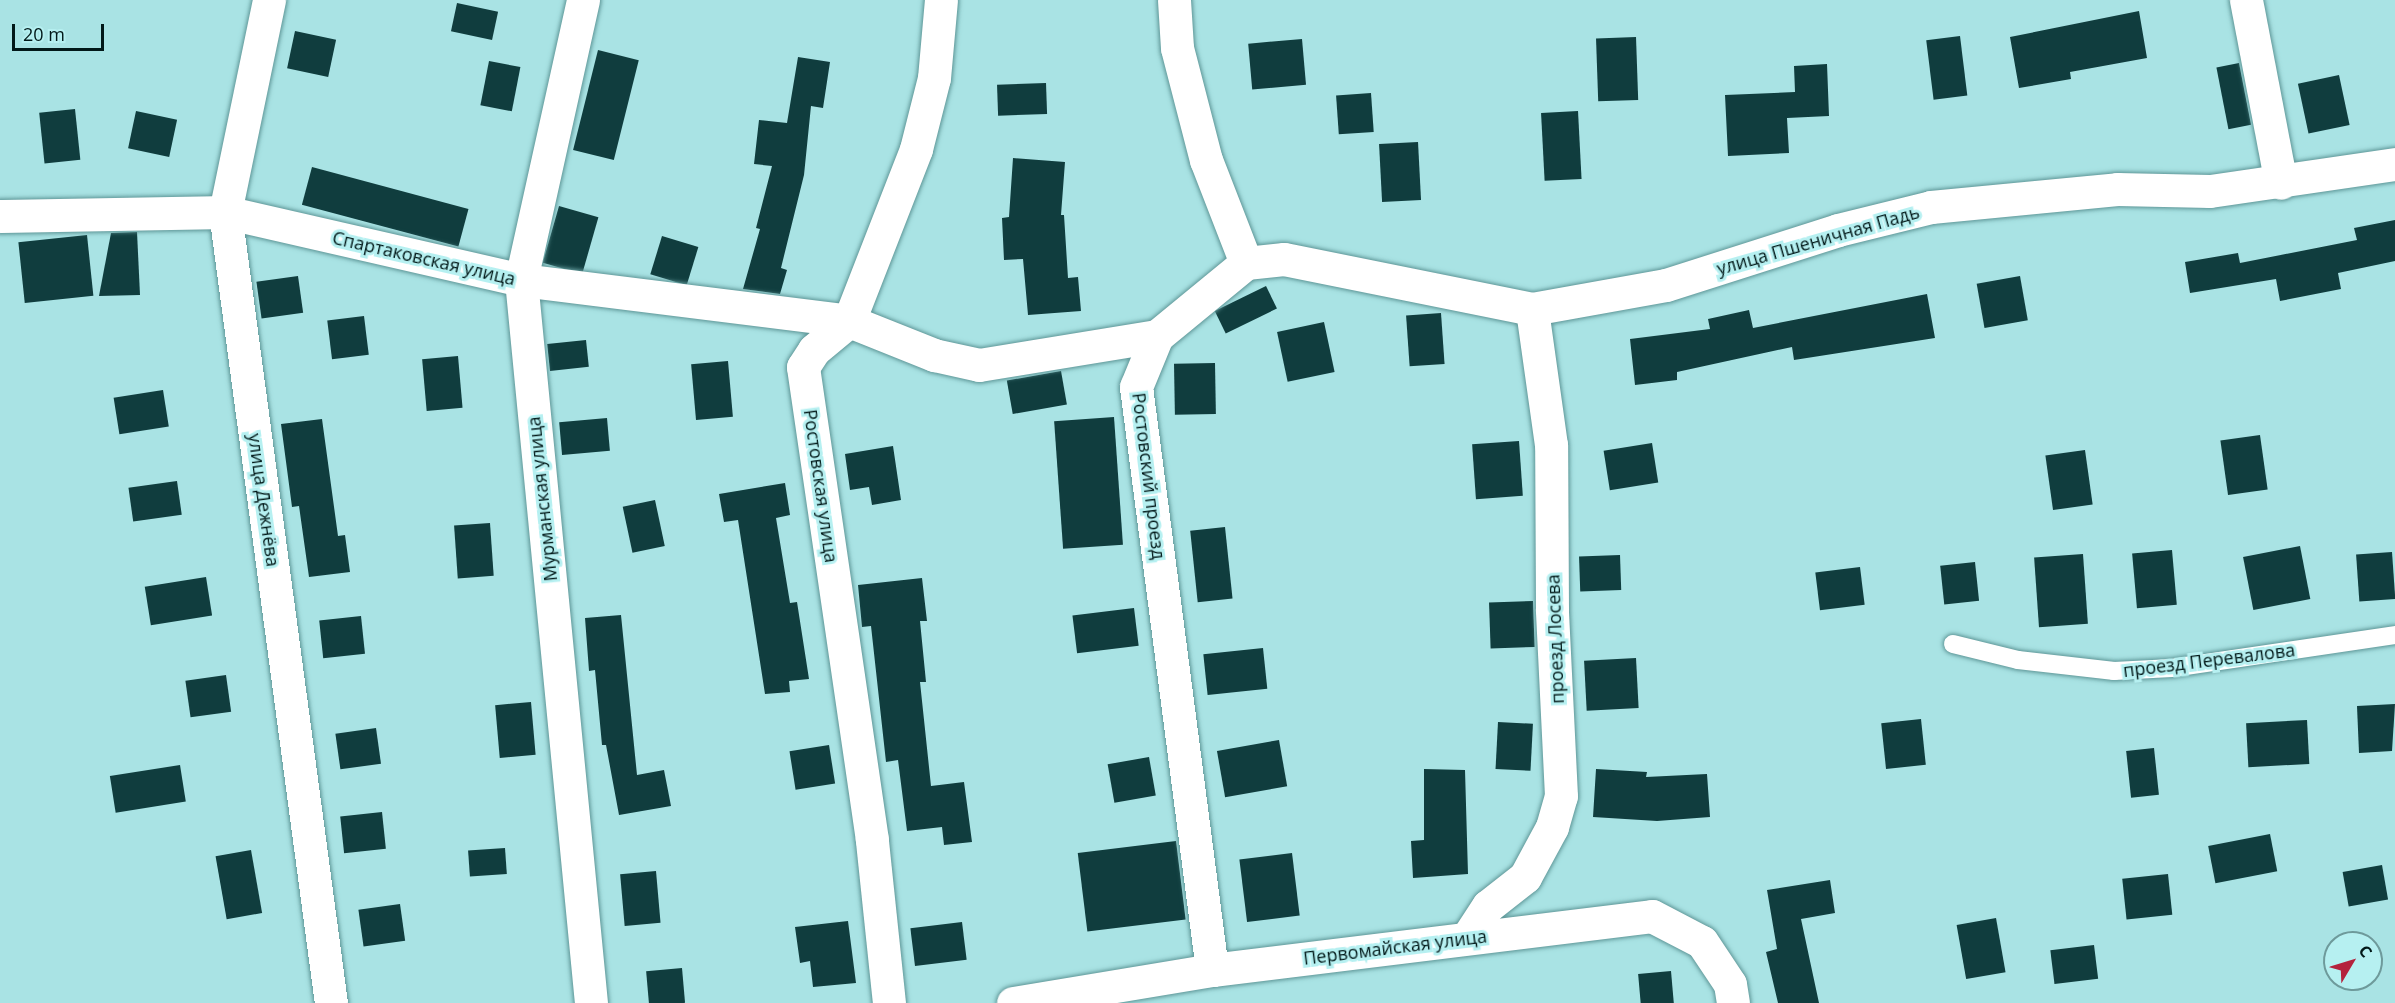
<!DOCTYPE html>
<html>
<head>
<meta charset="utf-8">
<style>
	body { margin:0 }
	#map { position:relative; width:2395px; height:1003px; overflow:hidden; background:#a9e3e4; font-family:"Open Sans",sans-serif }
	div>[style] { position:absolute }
	.building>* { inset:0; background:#103d3e; transform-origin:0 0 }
	.roads { filter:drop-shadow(0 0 2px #5e9697) drop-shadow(0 0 2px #5e9697) }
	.service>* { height:18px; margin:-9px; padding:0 9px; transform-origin:9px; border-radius:9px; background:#fff }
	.minor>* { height:33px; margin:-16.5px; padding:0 16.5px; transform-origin:16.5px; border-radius:16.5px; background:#fff }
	span { translate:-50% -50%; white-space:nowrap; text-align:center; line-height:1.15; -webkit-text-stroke:6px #b6f0f1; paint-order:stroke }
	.street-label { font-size:18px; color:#021919 }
	.north { position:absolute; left:2323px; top:931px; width:60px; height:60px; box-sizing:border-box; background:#b6f0f1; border:2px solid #6e9a9b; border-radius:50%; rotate:52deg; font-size:16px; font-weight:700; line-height:24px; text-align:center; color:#021919 }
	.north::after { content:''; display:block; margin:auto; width:21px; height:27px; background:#b4223d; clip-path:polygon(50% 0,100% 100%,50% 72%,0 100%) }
	.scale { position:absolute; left:12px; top:24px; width:92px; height:27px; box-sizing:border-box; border:3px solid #021919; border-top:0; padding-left:8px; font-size:18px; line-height:21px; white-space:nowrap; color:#021919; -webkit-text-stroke:4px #b6f0f1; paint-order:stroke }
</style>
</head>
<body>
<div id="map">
	<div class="building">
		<div style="left:457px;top:3px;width:42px;height:29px;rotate:12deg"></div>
		<div style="clip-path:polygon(2139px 11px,2147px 58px,2070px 72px,2071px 79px,2019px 88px,2010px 37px)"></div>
		<div style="left:295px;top:31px;width:42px;height:38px;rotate:12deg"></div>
		<div style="left:1960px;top:36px;width:60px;height:34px;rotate:83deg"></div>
		<div style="left:1636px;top:37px;width:63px;height:40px;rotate:88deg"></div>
		<div style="left:1302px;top:39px;width:46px;height:54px;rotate:85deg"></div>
		<div style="left:598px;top:50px;width:42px;height:103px;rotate:14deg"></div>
		<div style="clip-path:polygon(798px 57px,830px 62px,823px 108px,811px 106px,804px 175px,781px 268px,787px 270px,780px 294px,743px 289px,760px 229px,756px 228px,772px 166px,754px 164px,759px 120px,787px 123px)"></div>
		<div style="left:489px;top:61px;width:32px;height:45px;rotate:11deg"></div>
		<div style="left:2239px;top:63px;width:63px;height:23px;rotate:79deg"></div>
		<div style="clip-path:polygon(1827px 64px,1829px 116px,1787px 118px,1789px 153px,1728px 156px,1725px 95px,1795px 92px,1794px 66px)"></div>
		<div style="left:2339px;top:75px;width:51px;height:42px;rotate:78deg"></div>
		<div style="left:1046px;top:83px;width:31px;height:49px;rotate:88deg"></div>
		<div style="left:1371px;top:93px;width:39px;height:35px;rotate:86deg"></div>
		<div style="left:75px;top:109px;width:51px;height:36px;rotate:84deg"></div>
		<div style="left:136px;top:111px;width:42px;height:38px;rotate:12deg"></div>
		<div style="left:1578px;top:111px;width:68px;height:37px;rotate:87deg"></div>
		<div style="left:1418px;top:142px;width:58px;height:39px;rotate:87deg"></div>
		<div style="clip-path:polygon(1013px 158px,1065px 162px,1061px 215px,1064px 215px,1068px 278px,1078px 277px,1081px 311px,1028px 315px,1023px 259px,1004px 260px,1002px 218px,1009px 217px)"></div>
		<div style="left:312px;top:167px;width:162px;height:39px;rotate:15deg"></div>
		<div style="left:559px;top:206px;width:41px;height:59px;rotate:16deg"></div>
		<div style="clip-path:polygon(2395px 220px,2395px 261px,2338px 273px,2341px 289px,2280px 301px,2276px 279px,2190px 293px,2185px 262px,2238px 253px,2240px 263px,2357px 240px,2354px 228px)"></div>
		<div style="clip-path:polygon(137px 232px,140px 295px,99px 296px,111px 233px)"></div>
		<div style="left:87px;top:235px;width:61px;height:69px;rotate:84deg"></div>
		<div style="left:662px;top:236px;width:38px;height:40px;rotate:17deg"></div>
		<div style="left:298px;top:276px;width:37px;height:42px;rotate:82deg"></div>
		<div style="left:2020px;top:276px;width:45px;height:44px;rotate:80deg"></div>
		<div style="left:1266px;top:286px;width:25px;height:57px;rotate:64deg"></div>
		<div style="clip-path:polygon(1927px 294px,1935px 338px,1794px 360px,1792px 347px,1677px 372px,1677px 380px,1635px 385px,1630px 339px,1710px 329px,1708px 319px,1749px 310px,1753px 328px)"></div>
		<div style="left:1441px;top:313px;width:51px;height:35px;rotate:86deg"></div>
		<div style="left:364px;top:316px;width:39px;height:37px;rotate:83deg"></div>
		<div style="left:1324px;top:322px;width:51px;height:48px;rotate:78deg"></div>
		<div style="left:586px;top:340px;width:27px;height:39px;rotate:84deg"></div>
		<div style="left:458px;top:356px;width:52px;height:36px;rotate:85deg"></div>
		<div style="left:728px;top:361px;width:56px;height:37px;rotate:85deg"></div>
		<div style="left:1215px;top:363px;width:51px;height:41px;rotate:89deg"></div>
		<div style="left:1061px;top:371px;width:34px;height:55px;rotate:80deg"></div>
		<div style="left:163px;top:390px;width:37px;height:50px;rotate:81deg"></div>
		<div style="left:1114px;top:417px;width:128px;height:60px;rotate:86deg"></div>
		<div style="left:607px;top:418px;width:33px;height:48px;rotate:85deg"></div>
		<div style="clip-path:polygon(322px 419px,338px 536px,345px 535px,350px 572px,309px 577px,299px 506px,292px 507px,281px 424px)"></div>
		<div style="left:2260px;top:435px;width:55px;height:40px;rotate:82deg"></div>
		<div style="left:1519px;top:441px;width:55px;height:47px;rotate:86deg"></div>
		<div style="left:1652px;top:443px;width:40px;height:49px;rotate:81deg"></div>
		<div style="clip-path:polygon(893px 446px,901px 500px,872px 505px,869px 487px,850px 490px,845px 454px)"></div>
		<div style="left:2085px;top:450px;width:55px;height:40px;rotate:82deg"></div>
		<div style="left:177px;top:481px;width:34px;height:49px;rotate:82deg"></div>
		<div style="clip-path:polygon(785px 483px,790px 515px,776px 518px,790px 603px,797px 602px,809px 679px,789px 681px,790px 692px,765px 694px,738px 520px,724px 522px,719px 494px)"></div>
		<div style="left:655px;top:500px;width:47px;height:33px;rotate:78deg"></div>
		<div style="left:490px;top:523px;width:53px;height:36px;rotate:86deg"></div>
		<div style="left:1225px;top:527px;width:72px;height:35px;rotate:84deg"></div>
		<div style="left:2300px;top:546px;width:54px;height:58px;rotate:79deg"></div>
		<div style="left:2172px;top:550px;width:55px;height:40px;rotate:85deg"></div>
		<div style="left:2392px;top:552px;width:47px;height:36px;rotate:86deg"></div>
		<div style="left:2083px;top:554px;width:70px;height:49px;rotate:86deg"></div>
		<div style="left:1620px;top:555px;width:35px;height:41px;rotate:88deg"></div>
		<div style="left:1975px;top:562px;width:39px;height:35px;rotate:84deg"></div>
		<div style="left:1860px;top:567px;width:38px;height:45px;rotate:83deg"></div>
		<div style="left:206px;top:577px;width:39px;height:62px;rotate:81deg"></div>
		<div style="clip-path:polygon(922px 578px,927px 621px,920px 621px,926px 682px,920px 682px,931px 786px,964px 782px,972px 842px,944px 845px,942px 827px,907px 831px,898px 760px,886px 762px,871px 626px,862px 627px,858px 585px)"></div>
		<div style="left:1533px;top:601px;width:46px;height:44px;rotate:88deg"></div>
		<div style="left:1134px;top:608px;width:38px;height:62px;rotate:83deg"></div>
		<div style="clip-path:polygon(621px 615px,637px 775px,664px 770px,671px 806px,619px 815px,606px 745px,602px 745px,595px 670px,589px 671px,585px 618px)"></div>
		<div style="left:361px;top:616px;width:38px;height:42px;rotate:84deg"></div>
		<div style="left:1263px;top:648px;width:41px;height:60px;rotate:84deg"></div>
		<div style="left:1636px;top:658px;width:50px;height:52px;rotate:87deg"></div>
		<div style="left:226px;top:675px;width:37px;height:41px;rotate:82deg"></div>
		<div style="left:531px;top:702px;width:53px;height:36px;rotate:85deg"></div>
		<div style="clip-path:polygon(2395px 704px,2392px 751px,2359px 753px,2357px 706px)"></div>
		<div style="left:1921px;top:719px;width:46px;height:40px;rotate:84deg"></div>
		<div style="left:2307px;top:720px;width:44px;height:61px;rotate:87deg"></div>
		<div style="left:1498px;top:722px;width:35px;height:47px;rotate:3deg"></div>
		<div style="left:376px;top:728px;width:36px;height:41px;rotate:82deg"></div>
		<div style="left:1279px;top:740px;width:47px;height:63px;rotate:80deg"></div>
		<div style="left:829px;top:745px;width:39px;height:40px;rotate:81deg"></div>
		<div style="left:2154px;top:748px;width:47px;height:28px;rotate:84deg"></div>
		<div style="left:1149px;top:757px;width:39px;height:42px;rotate:80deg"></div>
		<div style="left:180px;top:765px;width:37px;height:71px;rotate:81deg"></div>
		<div style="clip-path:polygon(1424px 769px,1465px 770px,1468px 874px,1413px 878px,1411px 841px,1424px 840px)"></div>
		<div style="clip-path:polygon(1596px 769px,1647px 772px,1646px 777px,1707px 774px,1710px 817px,1657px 821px,1593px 817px)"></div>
		<div style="left:382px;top:812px;width:37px;height:42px;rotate:84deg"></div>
		<div style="left:2270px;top:834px;width:38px;height:63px;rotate:79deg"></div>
		<div style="left:1176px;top:841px;width:79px;height:99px;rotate:83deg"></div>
		<div style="left:505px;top:848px;width:26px;height:37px;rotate:86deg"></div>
		<div style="left:251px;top:850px;width:64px;height:36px;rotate:80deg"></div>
		<div style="left:1292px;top:853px;width:63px;height:53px;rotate:83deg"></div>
		<div style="left:2382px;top:865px;width:35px;height:40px;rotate:80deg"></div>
		<div style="left:656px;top:871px;width:52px;height:36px;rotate:85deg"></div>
		<div style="left:2168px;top:874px;width:41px;height:46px;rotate:84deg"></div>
		<div style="clip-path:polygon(1830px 880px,1835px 913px,1801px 919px,1819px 1003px,1778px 1003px,1766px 952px,1777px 949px,1767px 890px)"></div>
		<div style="left:400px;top:904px;width:37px;height:42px;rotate:82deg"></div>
		<div style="left:1996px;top:918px;width:55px;height:40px;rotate:80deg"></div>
		<div style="clip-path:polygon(848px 921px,856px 983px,813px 987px,810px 961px,800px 963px,795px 927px)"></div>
		<div style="left:962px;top:922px;width:38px;height:52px;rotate:83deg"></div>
		<div style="left:2094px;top:945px;width:34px;height:44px;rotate:83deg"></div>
		<div style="left:682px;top:968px;width:35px;height:36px;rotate:85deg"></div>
		<div style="left:1671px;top:971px;width:32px;height:33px;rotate:85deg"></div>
	</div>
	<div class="roads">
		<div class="service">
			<div style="left:1953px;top:644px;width:67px;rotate:13.8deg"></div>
			<div style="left:2018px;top:660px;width:97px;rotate:6.5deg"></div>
			<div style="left:2114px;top:671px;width:58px;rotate:-3deg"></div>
			<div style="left:2172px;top:668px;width:225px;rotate:-8.4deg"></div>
		</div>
		<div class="minor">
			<div style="left:269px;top:0;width:217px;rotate:101.7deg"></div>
			<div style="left:225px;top:212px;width:798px;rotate:82.37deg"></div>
			<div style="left:583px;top:0;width:287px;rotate:102.5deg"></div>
			<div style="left:521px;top:280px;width:726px;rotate:84.47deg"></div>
			<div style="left:1174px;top:0;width:48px;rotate:86.4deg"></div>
			<div style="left:1177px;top:48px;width:116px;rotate:75.5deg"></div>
			<div style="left:1206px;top:160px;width:110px;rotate:68.8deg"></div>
			<div style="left:1246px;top:263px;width:115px;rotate:140.6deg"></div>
			<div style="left:1157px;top:336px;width:55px;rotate:112.4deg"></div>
			<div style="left:1136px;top:387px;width:588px;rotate:82.57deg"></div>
			<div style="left:2246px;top:0;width:186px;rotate:79.2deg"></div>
			<div style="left:0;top:216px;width:225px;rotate:-1deg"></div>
			<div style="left:225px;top:212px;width:304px;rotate:12.9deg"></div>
			<div style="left:521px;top:280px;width:331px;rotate:7.1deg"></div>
			<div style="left:849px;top:321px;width:92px;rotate:21.8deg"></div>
			<div style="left:934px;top:355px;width:46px;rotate:12.5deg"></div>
			<div style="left:979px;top:365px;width:180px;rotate:-9.3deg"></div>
			<div style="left:1246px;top:263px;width:38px;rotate:-6deg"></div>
			<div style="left:1284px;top:259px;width:253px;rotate:11.4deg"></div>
			<div style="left:1532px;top:309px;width:136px;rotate:-10.2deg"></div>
			<div style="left:1666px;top:285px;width:181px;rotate:-17.7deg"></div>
			<div style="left:1838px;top:230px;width:96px;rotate:-13.9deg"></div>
			<div style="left:1931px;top:207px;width:187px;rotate:-5.5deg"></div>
			<div style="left:2117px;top:189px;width:93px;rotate:1.2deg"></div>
			<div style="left:2210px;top:191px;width:187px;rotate:-8.3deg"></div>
			<div style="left:1467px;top:938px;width:38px;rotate:-57deg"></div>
			<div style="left:1488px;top:906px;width:47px;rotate:-38.1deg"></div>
			<div style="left:1525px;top:877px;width:57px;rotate:-61.6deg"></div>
			<div style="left:1552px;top:827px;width:32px;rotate:-74deg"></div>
			<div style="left:1561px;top:796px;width:187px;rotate:-92.8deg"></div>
			<div style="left:1552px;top:609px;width:164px;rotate:-90.3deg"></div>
			<div style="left:1551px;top:445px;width:137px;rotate:-98deg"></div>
			<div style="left:889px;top:1003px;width:164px;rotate:-96deg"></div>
			<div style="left:872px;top:840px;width:478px;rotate:-98.3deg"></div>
			<div style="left:803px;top:367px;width:20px;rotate:-57deg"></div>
			<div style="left:814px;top:350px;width:45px;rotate:-39.6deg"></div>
			<div style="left:849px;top:321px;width:185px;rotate:-68.7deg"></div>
			<div style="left:916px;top:149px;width:73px;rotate:-75.8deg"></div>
			<div style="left:934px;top:78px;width:78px;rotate:-84.9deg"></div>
			<div style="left:1013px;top:1003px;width:202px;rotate:-9.4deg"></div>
			<div style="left:1212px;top:970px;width:443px;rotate:-7deg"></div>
			<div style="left:1652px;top:916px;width:56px;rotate:27.5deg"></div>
			<div style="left:1702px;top:942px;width:50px;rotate:56.3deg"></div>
			<div style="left:1730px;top:984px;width:19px;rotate:81deg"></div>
		</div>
	</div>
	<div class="street-label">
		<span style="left:1818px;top:240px;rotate:-16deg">улица Пшеничная Падь</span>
		<span style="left:424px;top:258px;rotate:13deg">Спартаковская улица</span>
		<span style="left:1149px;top:476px;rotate:83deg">Ростовский проезд</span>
		<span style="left:821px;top:486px;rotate:82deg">Ростовская улица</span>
		<span style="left:542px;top:499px;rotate:-96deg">Мурманская улица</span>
		<span style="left:264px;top:500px;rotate:82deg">улица Дежнёва</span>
		<span style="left:1555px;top:639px;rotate:-92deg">проезд Лосева</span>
		<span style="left:2209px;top:660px;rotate:-7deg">проезд Перевалова</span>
		<span style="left:1395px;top:947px;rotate:-7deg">Первомайская улица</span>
	</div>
	<div class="north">С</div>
	<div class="scale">20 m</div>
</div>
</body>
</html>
